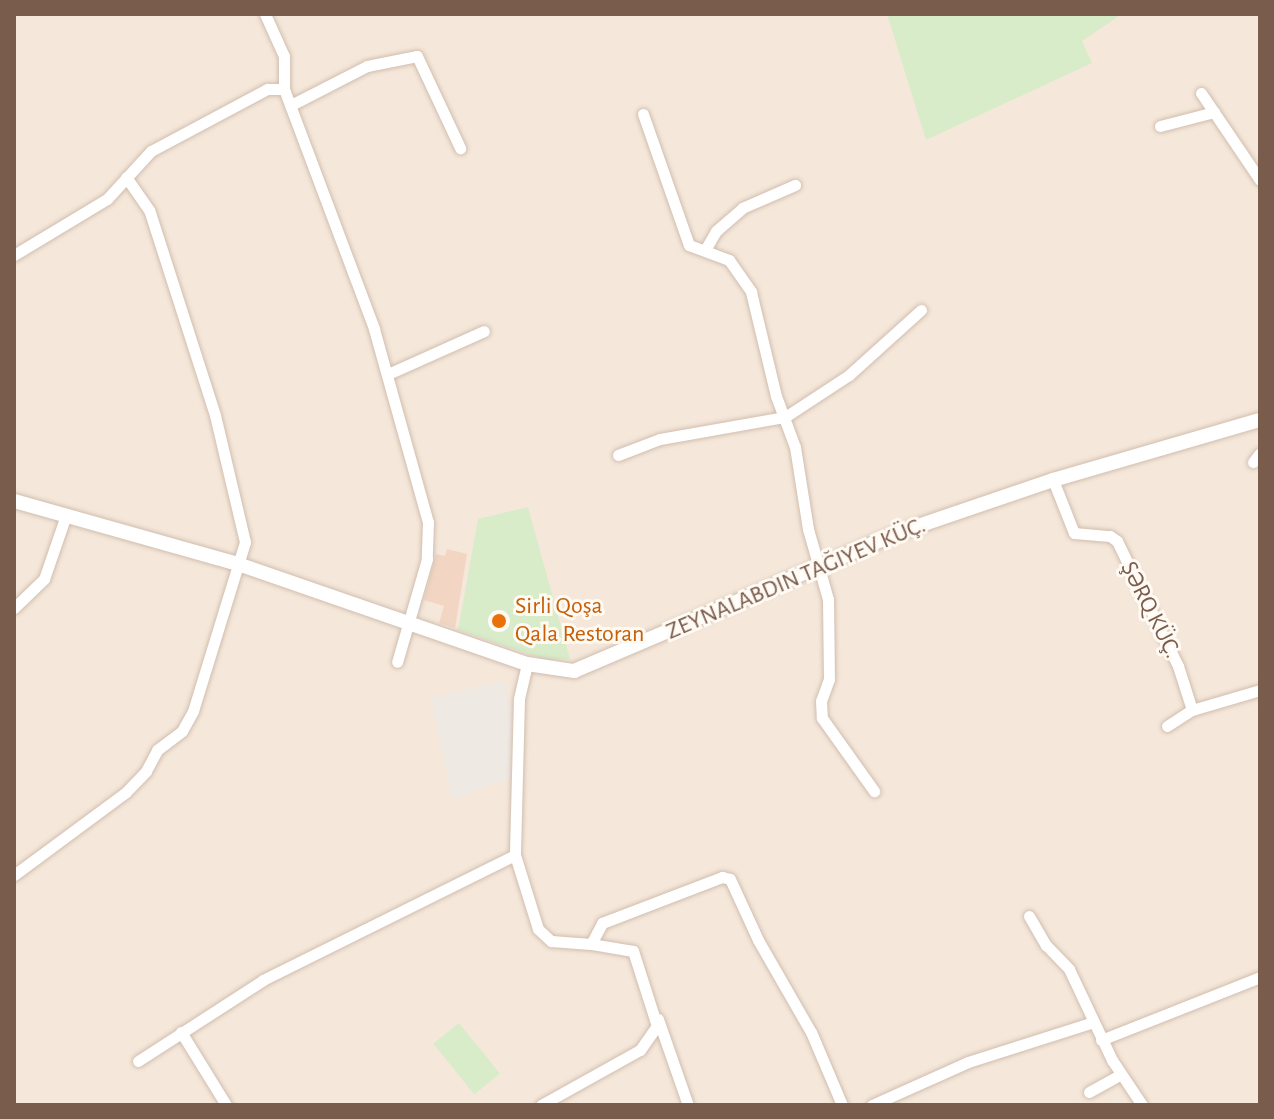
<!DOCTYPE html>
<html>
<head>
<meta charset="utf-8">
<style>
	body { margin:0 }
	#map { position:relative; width:1274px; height:1119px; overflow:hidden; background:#fdf6ec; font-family:"Alegreya Sans",sans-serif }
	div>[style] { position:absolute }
	.residential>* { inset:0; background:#f5e8da; transform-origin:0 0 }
	.industrial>* { inset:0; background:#efe9e4 }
	.green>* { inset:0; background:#d8ecc9; transform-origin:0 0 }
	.building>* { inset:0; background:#f3d5c3 }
	.roads { filter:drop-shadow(0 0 2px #d1beb0) drop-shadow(0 0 2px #d1beb0) }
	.minor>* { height:11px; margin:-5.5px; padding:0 5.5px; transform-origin:5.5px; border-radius:5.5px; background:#fff }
	.tertiary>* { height:14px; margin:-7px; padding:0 7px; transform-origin:7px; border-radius:7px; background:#fff }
	.dots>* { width:22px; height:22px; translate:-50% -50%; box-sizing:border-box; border:4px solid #fffaf3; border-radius:50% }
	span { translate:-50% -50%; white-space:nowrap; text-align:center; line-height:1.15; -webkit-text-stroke:6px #fffaf3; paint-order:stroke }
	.street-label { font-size:24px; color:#7a5c4d }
	.food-label { font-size:24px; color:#c56008 }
	.left { translate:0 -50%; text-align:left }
	.frame { position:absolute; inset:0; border:16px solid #7a5c4d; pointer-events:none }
</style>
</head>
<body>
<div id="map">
	<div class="residential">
		<div style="left:14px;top:14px;width:1246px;height:1091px"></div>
	</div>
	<div class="industrial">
		<div style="clip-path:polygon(504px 681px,512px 715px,511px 778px,452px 799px,431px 698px)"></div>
	</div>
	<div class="green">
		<div style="clip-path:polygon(887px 14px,1118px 14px,1119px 16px,1082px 41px,1092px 63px,926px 140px)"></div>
		<div style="clip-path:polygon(528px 507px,570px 659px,546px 660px,458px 630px,478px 519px)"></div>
		<div style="left:459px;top:1023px;width:65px;height:33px;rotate:51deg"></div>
	</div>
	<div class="building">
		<div style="clip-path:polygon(447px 549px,467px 554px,455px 628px,439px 623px,444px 606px,424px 600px,436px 554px,445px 556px)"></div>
	</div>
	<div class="roads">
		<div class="minor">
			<div style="left:265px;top:14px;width:46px;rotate:65.7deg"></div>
			<div style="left:284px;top:56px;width:33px;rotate:90deg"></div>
			<div style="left:1201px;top:93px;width:105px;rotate:55.9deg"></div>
			<div style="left:293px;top:104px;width:83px;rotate:-27.2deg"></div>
			<div style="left:367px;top:66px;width:51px;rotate:-11.3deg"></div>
			<div style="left:417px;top:56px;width:102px;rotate:64.9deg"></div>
			<div style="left:643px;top:114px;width:139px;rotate:70.7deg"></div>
			<div style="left:689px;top:245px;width:43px;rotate:20.6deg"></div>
			<div style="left:729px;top:260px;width:39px;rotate:55deg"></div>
			<div style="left:751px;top:292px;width:107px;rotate:76.5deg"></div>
			<div style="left:776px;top:396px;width:54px;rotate:69.6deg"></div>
			<div style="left:795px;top:447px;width:83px;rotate:81deg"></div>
			<div style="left:808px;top:529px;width:73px;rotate:74.1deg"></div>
			<div style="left:828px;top:599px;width:80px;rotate:89.3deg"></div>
			<div style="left:829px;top:679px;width:23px;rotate:110deg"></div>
			<div style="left:821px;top:701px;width:17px;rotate:87deg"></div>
			<div style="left:822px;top:718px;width:90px;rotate:54.5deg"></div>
			<div style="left:1160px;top:126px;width:56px;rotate:-14.5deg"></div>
			<div style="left:705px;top:250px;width:22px;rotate:-60deg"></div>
			<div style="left:716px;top:231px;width:35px;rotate:-41deg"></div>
			<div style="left:742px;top:208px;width:58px;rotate:-23.5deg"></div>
			<div style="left:14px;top:255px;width:109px;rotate:-31.1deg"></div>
			<div style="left:107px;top:199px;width:65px;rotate:-47.5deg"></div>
			<div style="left:151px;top:151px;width:132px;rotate:-28.1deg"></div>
			<div style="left:267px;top:89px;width:17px"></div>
			<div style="left:284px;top:89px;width:256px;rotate:69.4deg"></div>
			<div style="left:374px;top:329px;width:200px;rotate:74.4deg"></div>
			<div style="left:428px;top:522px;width:37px;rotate:92deg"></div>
			<div style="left:427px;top:559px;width:107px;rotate:106.2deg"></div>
			<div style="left:388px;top:374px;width:105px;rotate:-24.1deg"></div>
			<div style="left:618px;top:455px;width:45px;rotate:-20.9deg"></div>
			<div style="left:660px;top:439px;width:127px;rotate:-10deg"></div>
			<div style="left:785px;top:417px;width:77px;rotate:-33.3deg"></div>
			<div style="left:849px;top:375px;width:97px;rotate:-42.1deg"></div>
			<div style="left:1253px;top:462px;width:11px;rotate:-52deg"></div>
			<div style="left:1053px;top:480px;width:57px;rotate:68.4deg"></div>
			<div style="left:1074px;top:533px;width:36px;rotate:5deg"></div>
			<div style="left:1110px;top:536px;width:9px;rotate:36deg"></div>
			<div style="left:1117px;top:541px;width:139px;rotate:64deg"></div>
			<div style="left:1178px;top:666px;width:46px;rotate:72.3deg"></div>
			<div style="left:1192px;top:710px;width:71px;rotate:-16.4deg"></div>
			<div style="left:14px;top:608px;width:42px;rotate:-44deg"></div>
			<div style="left:44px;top:579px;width:68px;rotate:-71deg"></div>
			<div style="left:527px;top:664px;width:36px;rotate:103deg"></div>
			<div style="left:519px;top:699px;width:156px;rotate:91.5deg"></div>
			<div style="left:515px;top:855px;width:77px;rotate:72.7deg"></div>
			<div style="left:538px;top:929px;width:18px;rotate:43deg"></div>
			<div style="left:551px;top:941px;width:40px;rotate:4.3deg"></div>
			<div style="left:591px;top:944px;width:24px;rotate:-62deg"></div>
			<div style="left:602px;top:923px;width:129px;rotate:-21deg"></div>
			<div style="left:722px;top:877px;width:8px;rotate:14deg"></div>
			<div style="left:730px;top:879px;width:67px;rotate:65.3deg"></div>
			<div style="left:758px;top:940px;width:106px;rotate:60.1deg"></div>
			<div style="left:811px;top:1032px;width:79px;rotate:67deg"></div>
			<div style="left:1167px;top:726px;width:30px;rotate:-33deg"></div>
			<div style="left:14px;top:875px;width:139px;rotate:-36.5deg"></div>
			<div style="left:126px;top:792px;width:29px;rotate:-46deg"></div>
			<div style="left:146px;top:771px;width:24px;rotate:-62deg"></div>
			<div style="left:157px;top:750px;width:31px;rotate:-37deg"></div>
			<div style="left:182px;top:731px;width:23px;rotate:-61deg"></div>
			<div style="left:193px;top:711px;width:177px;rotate:-72.9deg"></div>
			<div style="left:245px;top:542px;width:130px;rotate:-103.3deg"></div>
			<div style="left:215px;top:415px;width:215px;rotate:-107.8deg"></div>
			<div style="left:149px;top:210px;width:40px;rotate:-124.9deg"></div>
			<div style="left:1029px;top:916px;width:34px;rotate:60deg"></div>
			<div style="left:1046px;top:945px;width:33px;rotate:46deg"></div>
			<div style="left:1069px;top:969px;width:101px;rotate:64.7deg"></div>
			<div style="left:1112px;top:1060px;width:54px;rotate:56.3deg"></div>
			<div style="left:658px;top:1019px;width:91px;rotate:70.8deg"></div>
			<div style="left:181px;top:1032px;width:86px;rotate:58.3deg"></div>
			<div style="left:1101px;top:1040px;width:171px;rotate:-21.6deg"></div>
			<div style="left:138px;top:1061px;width:149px;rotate:-32.9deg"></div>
			<div style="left:263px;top:980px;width:281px;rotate:-26.4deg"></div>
			<div style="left:1089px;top:1092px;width:35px;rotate:-29deg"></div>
			<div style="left:541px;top:1105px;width:113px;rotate:-29.1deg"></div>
			<div style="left:640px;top:1050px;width:29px;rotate:-55deg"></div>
			<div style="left:657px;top:1026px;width:79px;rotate:-107.7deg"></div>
			<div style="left:633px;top:951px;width:43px;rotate:-170.5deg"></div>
			<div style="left:872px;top:1105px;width:105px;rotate:-24.1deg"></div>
			<div style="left:968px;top:1062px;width:131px;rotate:-17.7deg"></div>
		</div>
		<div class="tertiary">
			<div style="left:14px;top:501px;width:233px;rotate:15.7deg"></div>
			<div style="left:238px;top:564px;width:306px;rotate:19.1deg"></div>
			<div style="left:527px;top:664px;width:48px;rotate:8.5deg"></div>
			<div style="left:574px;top:671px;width:354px;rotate:-23.1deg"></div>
			<div style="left:900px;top:532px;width:162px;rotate:-18.8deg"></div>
			<div style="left:1053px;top:480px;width:216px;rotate:-16.2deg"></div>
		</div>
	</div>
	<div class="dots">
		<div style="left:499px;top:621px;background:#e8710a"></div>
	</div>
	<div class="street-label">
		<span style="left:796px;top:579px;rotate:-23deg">ZEYNALABDIN TAĞIYEV KÜÇ.</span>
		<span style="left:1150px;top:610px;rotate:63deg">ŞƏRQ KÜÇ.</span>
	</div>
	<div class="food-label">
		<span class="left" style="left:515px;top:621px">Sirli Qoşa<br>Qala Restoran</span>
	</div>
	<div class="frame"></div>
</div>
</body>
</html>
